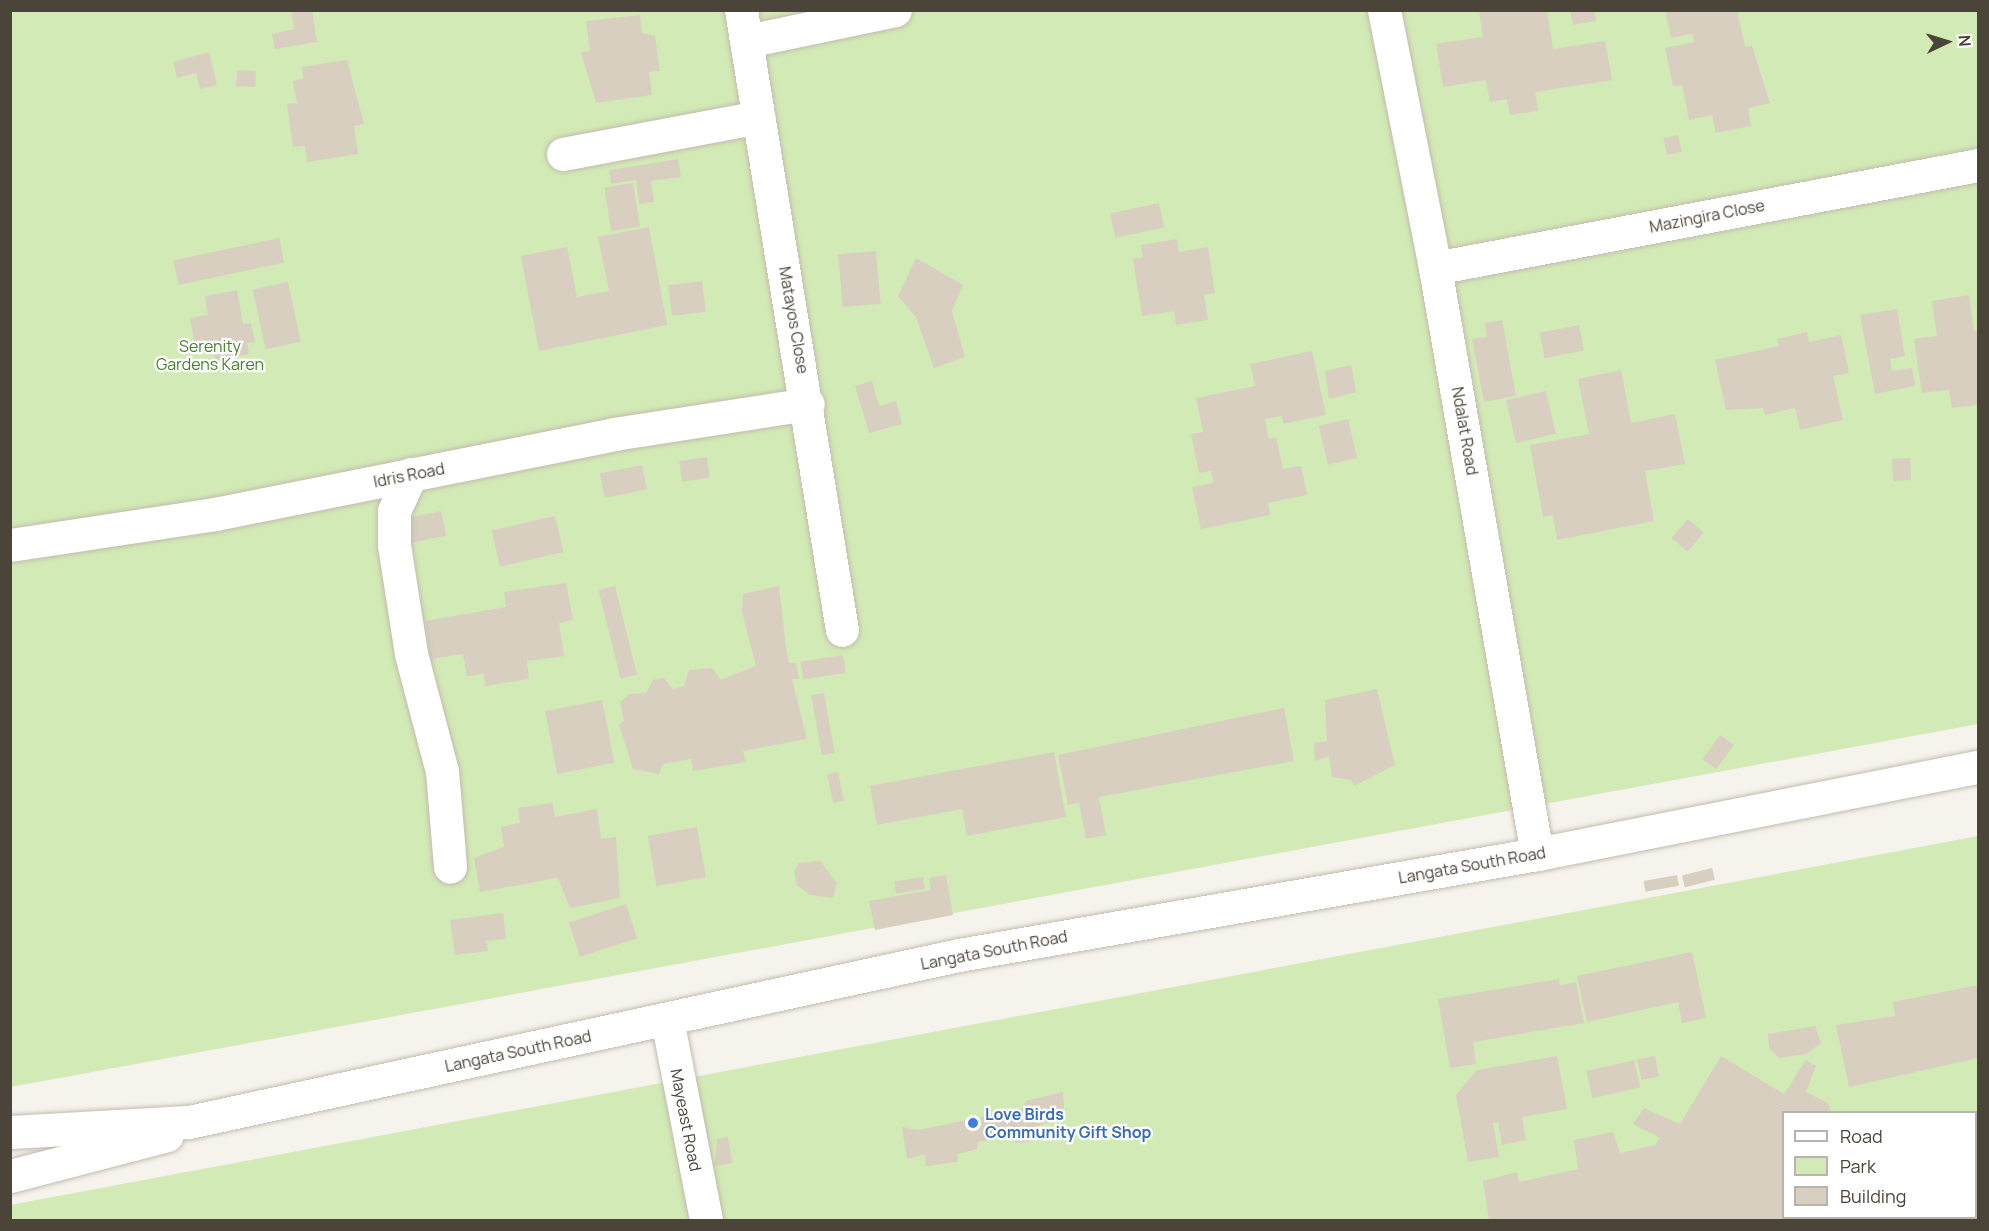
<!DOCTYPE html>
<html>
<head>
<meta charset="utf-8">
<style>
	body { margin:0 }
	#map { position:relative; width:1989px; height:1231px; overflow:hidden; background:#f6f3ec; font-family:Manrope,sans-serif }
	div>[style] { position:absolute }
	.green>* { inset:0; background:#d2eab5 }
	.building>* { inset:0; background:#d8cfc1; transform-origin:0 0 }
	.roads { filter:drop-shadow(0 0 2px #c2bbae) drop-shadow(0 0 2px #c2bbae) }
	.minor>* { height:33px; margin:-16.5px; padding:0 16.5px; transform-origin:16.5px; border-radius:16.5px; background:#fff }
	.dots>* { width:16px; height:16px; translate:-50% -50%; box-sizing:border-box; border:3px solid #fff; border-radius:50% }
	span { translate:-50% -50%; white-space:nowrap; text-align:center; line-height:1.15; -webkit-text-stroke:4.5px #fff; paint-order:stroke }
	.street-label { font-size:16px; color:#4b4439 }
	.park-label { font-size:16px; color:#4a7f2a }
	.shop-label { font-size:16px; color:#366cbe; font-weight:700 }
	.left { translate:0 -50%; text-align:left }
	.frame { position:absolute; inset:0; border:12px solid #4b4439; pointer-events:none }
	.legend { position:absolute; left:1782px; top:1111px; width:195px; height:108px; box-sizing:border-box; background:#fff; border:2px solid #b7b4b0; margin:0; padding:8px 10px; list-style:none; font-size:18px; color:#4b4439 }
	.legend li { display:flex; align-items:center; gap:12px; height:30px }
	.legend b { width:30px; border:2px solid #b7b4b0 }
	.north { position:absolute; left:1917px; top:12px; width:60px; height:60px; -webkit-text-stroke:4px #fff; paint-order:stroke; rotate:86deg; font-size:16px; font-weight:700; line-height:24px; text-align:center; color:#4b4439 }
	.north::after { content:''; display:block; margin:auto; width:21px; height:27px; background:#4b4439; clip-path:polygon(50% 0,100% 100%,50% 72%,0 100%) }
</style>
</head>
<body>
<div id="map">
	<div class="green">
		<div style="clip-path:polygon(11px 11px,1978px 11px,1978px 724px,11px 1087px)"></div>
		<div style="clip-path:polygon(evenodd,1978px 836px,1978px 1220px,11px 1220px,10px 1205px,1978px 836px,1784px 1112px,1976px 1112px,1976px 1218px,1784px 1218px,1784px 1112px)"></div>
	</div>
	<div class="building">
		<div style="clip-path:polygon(291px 10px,312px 10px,317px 42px,275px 49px,272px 34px,294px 29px)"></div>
		<div style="clip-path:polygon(1479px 10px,1547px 10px,1553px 49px,1605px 41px,1612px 80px,1535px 92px,1538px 111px,1510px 115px,1507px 99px,1490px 102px,1486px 80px,1443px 87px,1436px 44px,1483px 37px)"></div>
		<div style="clip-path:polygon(1570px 10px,1595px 10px,1596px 21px,1573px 25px)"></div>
		<div style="clip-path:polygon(1665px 10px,1737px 10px,1745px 47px,1752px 46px,1770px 103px,1748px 108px,1751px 126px,1716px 133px,1712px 115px,1689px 120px,1682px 85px,1673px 86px,1665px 48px,1694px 42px,1692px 34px,1671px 38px)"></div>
		<div style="clip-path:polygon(640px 15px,642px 33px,655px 36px,660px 71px,649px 72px,652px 95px,596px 103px,581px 52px,590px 51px,586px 21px)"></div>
		<div style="clip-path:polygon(209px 52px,217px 85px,200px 89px,196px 73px,177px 78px,173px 62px)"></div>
		<div style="clip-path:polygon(347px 60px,364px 124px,354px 126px,358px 154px,307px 162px,305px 146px,293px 147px,287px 104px,297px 103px,293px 81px,303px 79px,302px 67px)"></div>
		<div style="left:237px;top:70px;width:19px;height:16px;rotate:3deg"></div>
		<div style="left:1678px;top:135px;width:17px;height:15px;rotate:77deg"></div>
		<div style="clip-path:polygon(678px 159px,681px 177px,651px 181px,654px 202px,639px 204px,636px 180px,611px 184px,609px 170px)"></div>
		<div style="left:633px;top:183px;width:44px;height:29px;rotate:81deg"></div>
		<div style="left:1159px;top:203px;width:25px;height:50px;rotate:78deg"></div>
		<div style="clip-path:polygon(649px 227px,667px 325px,539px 351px,521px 256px,567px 247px,577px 297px,609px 291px,598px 237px)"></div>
		<div style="left:279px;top:238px;width:25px;height:108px;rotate:78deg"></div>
		<div style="clip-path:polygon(1177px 239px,1179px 252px,1208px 247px,1215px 293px,1204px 295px,1208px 320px,1176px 325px,1174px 311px,1142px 316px,1133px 259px,1143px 257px,1141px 245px)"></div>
		<div style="left:876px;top:251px;width:53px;height:38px;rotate:85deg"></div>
		<div style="clip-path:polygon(916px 258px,963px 285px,952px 311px,965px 357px,934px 368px,916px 317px,898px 296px)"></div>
		<div style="left:702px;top:281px;width:31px;height:34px;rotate:83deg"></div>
		<div style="left:288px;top:282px;width:61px;height:36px;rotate:78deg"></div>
		<div style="clip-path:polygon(237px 290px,243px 324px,251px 323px,255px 342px,247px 343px,249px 354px,215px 360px,213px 347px,196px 351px,190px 318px,208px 315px,205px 296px)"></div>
		<div style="clip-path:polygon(1969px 295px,1974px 331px,1978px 330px,1978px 405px,1952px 408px,1949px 390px,1922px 393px,1914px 339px,1937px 336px,1932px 301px)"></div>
		<div style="clip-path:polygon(1897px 309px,1905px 356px,1890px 359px,1892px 371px,1912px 368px,1915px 386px,1875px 394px,1860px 315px)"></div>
		<div style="clip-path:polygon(1502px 320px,1516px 396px,1484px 402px,1472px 339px,1487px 337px,1485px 323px)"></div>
		<div style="left:1579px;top:325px;width:26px;height:40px;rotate:79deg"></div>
		<div style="clip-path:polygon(1807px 332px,1809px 342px,1841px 335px,1849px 373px,1833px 376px,1843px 420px,1800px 430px,1795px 408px,1765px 415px,1763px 408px,1726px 410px,1715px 360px,1779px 346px,1777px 339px)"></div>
		<div style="clip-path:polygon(1312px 351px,1326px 415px,1283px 424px,1282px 416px,1265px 419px,1269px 439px,1276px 437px,1283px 469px,1301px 466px,1307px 495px,1268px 503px,1270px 515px,1201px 529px,1192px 487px,1213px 483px,1211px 471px,1199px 473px,1191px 434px,1203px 432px,1196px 398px,1255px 386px,1250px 364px)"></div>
		<div style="clip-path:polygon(1351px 365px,1356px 392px,1329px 399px,1325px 371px)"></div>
		<div style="clip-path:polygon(1621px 370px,1631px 423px,1675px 414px,1685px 464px,1645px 471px,1654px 521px,1557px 540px,1553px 515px,1543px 517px,1530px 445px,1589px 434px,1578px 379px)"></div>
		<div style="clip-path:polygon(872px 381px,879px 406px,896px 401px,902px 424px,869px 433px,855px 386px)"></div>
		<div style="left:1546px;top:391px;width:44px;height:41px;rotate:77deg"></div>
		<div style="left:1348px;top:419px;width:40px;height:30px;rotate:77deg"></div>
		<div style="left:707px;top:457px;width:21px;height:28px;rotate:82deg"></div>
		<div style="left:1910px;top:458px;width:22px;height:18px;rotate:87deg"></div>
		<div style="left:642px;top:465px;width:25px;height:43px;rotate:79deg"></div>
		<div style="left:441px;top:511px;width:25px;height:42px;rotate:78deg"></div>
		<div style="left:555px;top:516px;width:37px;height:65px;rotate:77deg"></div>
		<div style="left:1688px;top:519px;width:21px;height:25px;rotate:41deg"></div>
		<div style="clip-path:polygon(566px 583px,573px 620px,559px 623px,564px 656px,527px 661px,529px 679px,485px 686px,484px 674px,467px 676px,463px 654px,431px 659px,425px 621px,506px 607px,504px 592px)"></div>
		<div style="left:615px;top:586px;width:91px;height:17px;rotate:76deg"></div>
		<div style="clip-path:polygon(779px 586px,786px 648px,789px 663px,796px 663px,799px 679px,792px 679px,807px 739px,743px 751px,746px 762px,693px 771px,691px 759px,663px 764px,659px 774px,633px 769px,619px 724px,624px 721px,620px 702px,629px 694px,646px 693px,653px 680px,664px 678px,673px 689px,684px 686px,689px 670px,712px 668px,721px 680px,756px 666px,742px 612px,743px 594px)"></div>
		<div style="left:843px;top:655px;width:18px;height:43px;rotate:81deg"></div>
		<div style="clip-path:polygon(1377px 689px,1395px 765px,1354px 786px,1351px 780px,1332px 777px,1329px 756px,1315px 761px,1314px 743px,1327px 741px,1325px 700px)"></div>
		<div style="left:824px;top:693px;width:61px;height:13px;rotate:80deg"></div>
		<div style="left:602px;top:700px;width:64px;height:58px;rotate:79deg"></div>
		<div style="clip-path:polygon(1284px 708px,1294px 761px,1099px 797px,1106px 835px,1086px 839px,1079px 803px,1068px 805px,1058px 755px)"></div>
		<div style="left:1720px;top:735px;width:17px;height:30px;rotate:36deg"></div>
		<div style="clip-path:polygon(1054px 752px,1066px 817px,967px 836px,962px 809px,877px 825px,870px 786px)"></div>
		<div style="left:838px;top:772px;width:29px;height:11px;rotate:78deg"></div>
		<div style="clip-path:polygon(552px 803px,555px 817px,597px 809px,601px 839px,616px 837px,620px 898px,570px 908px,558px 878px,480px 892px,474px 858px,504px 847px,501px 827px,520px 823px,518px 808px)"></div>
		<div style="left:697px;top:827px;width:51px;height:50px;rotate:80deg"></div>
		<div style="clip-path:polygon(820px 861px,837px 883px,833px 898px,810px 895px,797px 885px,794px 871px,799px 863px)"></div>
		<div style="left:1712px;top:868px;width:12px;height:31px;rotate:76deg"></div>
		<div style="clip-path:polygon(946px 875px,953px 915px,875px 930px,869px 901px,931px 890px,929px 878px)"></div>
		<div style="left:1677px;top:875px;width:11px;height:34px;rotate:80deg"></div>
		<div style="left:923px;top:877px;width:12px;height:29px;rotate:81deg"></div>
		<div style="left:626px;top:904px;width:36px;height:60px;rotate:72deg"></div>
		<div style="clip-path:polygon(503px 913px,506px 939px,486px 941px,488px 951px,455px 955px,450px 920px)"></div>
		<div style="clip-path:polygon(1692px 952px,1706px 1018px,1682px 1023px,1678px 1002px,1587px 1022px,1577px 976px)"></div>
		<div style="clip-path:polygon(1559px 979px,1560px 985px,1576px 982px,1584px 1023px,1473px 1042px,1476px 1064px,1450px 1068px,1438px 999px)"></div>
		<div style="clip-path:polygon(1978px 985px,1978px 1058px,1849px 1087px,1836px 1025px,1895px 1016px,1893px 1002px)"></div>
		<div style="clip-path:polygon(1815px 1026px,1821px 1043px,1806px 1054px,1779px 1058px,1769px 1048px,1768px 1034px)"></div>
		<div style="clip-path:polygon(1557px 1056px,1567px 1109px,1522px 1117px,1526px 1140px,1502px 1145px,1498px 1122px,1493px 1123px,1499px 1157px,1468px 1162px,1456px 1095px,1477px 1070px)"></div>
		<div style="left:1655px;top:1056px;width:21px;height:18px;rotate:79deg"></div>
		<div style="clip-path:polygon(1721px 1056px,1784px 1094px,1806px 1060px,1816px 1066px,1806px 1092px,1828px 1103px,1831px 1112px,1784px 1112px,1784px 1218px,1809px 1220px,1489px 1220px,1483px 1181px,1517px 1172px,1519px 1182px,1578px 1169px,1574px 1140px,1613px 1132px,1620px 1153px,1655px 1145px,1660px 1138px,1633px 1124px,1644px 1108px,1680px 1124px)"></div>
		<div style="left:1634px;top:1060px;width:28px;height:49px;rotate:77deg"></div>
		<div style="clip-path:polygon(1063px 1092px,1064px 1108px,1052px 1121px,1031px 1129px,1033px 1141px,1015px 1143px,1013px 1135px,978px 1142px,977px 1149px,958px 1154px,957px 1162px,926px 1166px,925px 1154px,907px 1159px,902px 1127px,919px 1130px,1024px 1108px,1025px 1101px)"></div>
		<div style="clip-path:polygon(728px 1137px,732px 1163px,715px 1166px,717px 1139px)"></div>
		<div style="clip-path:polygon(1978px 1213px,1978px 1220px,1946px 1220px,1976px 1218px)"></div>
	</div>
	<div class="roads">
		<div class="minor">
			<div style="left:741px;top:10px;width:628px;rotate:80.75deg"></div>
			<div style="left:1384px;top:10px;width:263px;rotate:78.8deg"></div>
			<div style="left:1435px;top:268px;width:595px;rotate:80.13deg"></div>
			<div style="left:747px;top:41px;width:151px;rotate:-11.8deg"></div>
			<div style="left:563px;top:154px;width:199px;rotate:-10.7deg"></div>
			<div style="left:1435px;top:268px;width:553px;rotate:-10.74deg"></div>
			<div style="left:411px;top:474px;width:41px;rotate:114.7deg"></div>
			<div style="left:394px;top:511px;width:34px;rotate:90deg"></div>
			<div style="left:394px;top:545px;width:110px;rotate:81.1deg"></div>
			<div style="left:411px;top:654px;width:121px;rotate:75.2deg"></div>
			<div style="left:442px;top:771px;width:96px;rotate:85.2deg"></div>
			<div style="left:10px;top:545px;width:207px;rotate:-8.6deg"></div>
			<div style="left:215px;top:514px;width:407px;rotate:-11.3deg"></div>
			<div style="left:614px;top:434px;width:196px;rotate:-8.8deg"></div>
			<div style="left:667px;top:1019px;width:205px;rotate:79deg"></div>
			<div style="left:10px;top:1132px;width:179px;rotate:-3.2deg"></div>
			<div style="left:189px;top:1122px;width:788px;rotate:-12.24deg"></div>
			<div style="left:959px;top:955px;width:587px;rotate:-9.91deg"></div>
			<div style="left:1537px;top:854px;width:449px;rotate:-11.2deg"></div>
			<div style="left:10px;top:1176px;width:162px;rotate:-14.6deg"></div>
		</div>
	</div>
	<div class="dots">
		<div style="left:973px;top:1123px;background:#3f7fe0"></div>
	</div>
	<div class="street-label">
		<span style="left:1707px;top:216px;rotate:-11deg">Mazingira Close</span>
		<span style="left:794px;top:320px;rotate:80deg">Matayos Close</span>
		<span style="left:1465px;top:431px;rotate:80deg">Ndalat Road</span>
		<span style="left:409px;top:475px;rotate:-11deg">Idris Road</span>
		<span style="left:1472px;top:865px;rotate:-10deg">Langata South Road</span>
		<span style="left:994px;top:950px;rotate:-11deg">Langata South Road</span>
		<span style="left:518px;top:1051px;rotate:-12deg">Langata South Road</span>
		<span style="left:686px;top:1120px;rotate:79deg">Mayeast Road</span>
	</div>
	<div class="park-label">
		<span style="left:210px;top:355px">Serenity<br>Gardens Karen</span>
	</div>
	<div class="shop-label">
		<span class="left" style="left:985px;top:1123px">Love Birds<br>Community Gift Shop</span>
	</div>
	<div class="frame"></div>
	<ul class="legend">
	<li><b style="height:8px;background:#fff"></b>Road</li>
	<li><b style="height:16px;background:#d2eab5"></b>Park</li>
	<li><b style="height:16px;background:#d8cfc1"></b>Building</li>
	</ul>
	<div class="north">N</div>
</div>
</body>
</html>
